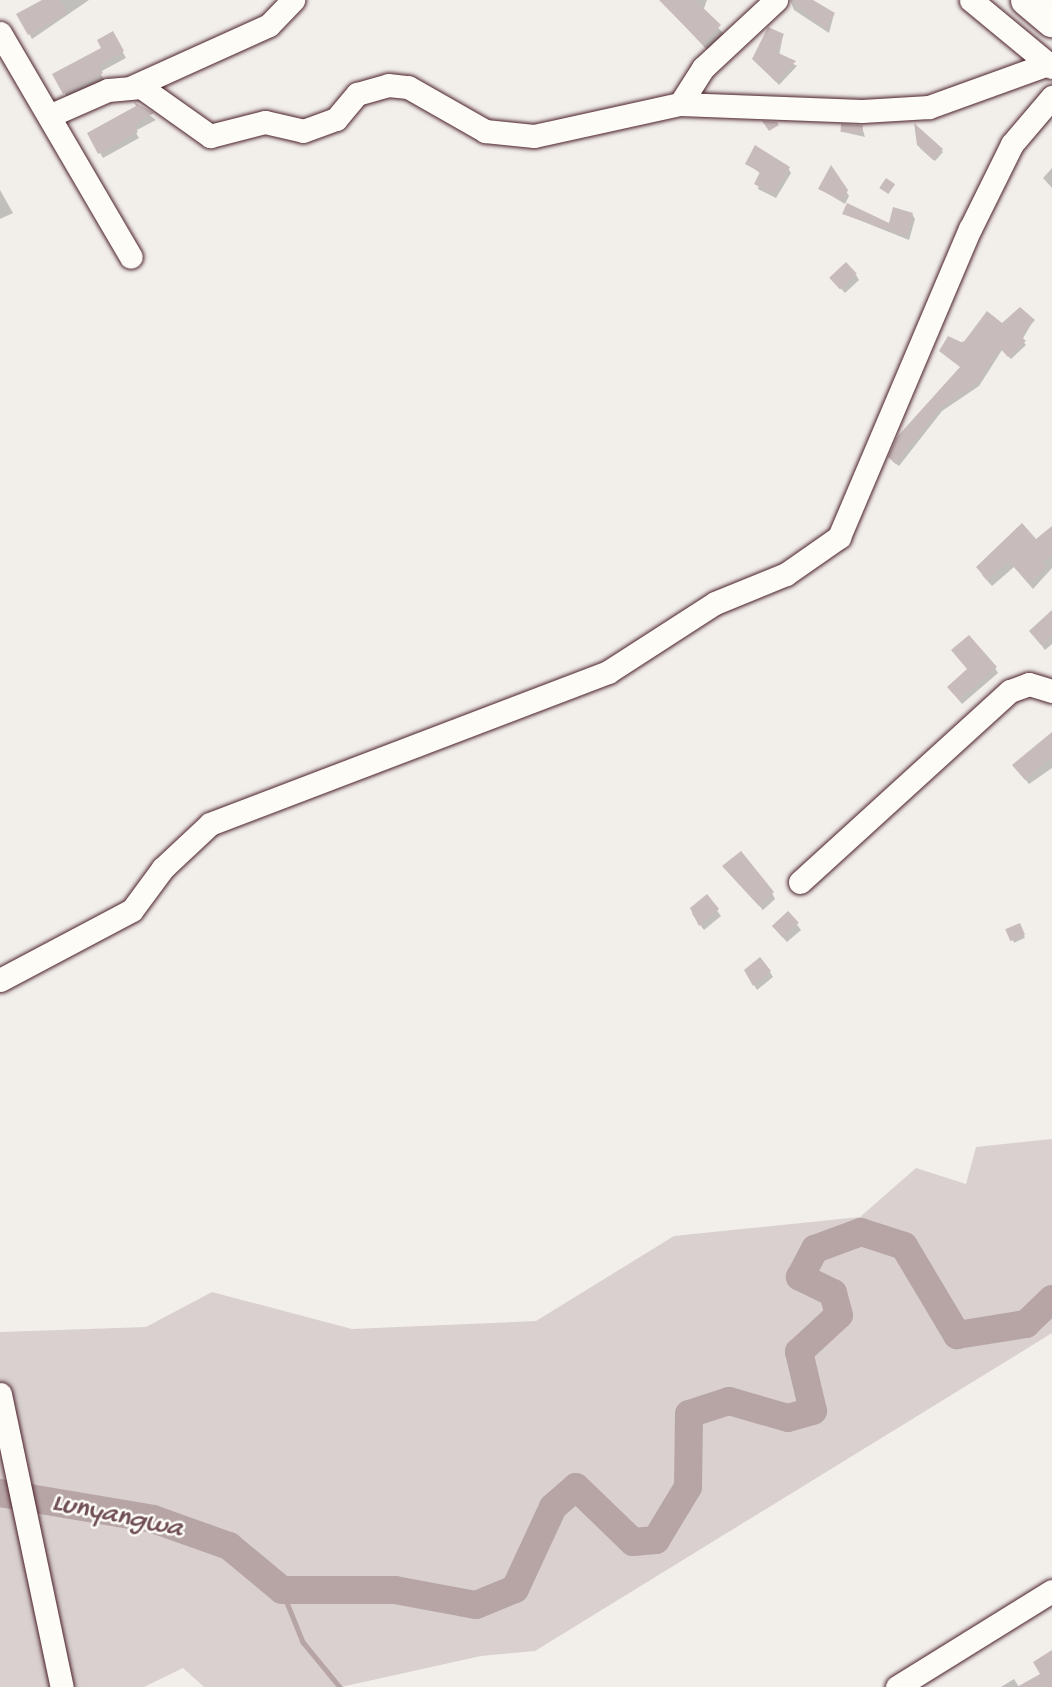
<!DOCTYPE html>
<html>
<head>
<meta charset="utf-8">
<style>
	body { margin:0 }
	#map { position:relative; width:1052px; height:1687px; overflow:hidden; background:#f2efeb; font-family:"Gochi Hand",sans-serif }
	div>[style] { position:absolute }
	.green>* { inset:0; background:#d9d0cf }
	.shadow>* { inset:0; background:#0003; transform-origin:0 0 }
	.stream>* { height:4.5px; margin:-2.25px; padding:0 2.25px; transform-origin:2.25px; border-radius:2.25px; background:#b7a5a6 }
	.river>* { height:28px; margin:-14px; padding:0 14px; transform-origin:14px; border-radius:14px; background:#b7a5a6 }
	.building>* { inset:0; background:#c8bbbb; transform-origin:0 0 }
	.roads { filter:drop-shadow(0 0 2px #4a1f2b) drop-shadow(0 0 2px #4a1f2b) }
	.minor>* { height:23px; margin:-11.5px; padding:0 11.5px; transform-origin:11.5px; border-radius:11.5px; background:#fdfcf7 }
	.highway>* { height:32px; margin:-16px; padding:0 16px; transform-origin:16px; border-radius:16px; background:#fdfcf7 }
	span { translate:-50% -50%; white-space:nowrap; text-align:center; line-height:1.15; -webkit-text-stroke:5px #fdfcf7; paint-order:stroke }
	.water-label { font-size:28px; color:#704e56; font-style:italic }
</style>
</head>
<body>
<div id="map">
	<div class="green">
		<div style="clip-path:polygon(1052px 1139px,1052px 1333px,535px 1651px,481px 1656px,341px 1687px,204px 1687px,183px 1668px,144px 1687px,0 1687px,0 1332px,146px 1327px,212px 1292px,352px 1329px,536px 1321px,674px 1236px,860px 1217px,916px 1168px,966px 1184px,976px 1147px)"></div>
	</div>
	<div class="shadow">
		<div style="clip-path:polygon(46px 0,89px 0,32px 39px,19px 15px)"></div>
		<div style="clip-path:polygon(661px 0,707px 0,703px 11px,724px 34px,707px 50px)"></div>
		<div style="clip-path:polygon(790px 0,834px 14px,829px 33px,794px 10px)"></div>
		<div style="clip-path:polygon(112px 33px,126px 58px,100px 72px,104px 80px,68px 99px,55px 75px,103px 48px)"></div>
		<div style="clip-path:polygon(783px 35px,779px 56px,797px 66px,779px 85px,754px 59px)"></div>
		<div style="clip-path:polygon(138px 106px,156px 120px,135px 131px,139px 138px,103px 158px,89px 134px)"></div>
		<div style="clip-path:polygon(862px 127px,865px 137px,843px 132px)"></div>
		<div style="clip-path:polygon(920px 148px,941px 150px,943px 152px,935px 161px)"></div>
		<div style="clip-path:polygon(747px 163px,788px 168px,791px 173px,776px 198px,758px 189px,761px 174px)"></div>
		<div style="clip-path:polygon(831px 168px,849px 196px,845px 204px,820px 189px)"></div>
		<div style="clip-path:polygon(1052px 168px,1052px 188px,1043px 178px)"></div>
		<div style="clip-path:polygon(0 190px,13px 213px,0 219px)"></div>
		<div style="clip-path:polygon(844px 214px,890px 225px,912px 214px,915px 219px,909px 240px)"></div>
		<div style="clip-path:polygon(856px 275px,859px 280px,845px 293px,832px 278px)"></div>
		<div style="clip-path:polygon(1033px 321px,1022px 340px,1026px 345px,1011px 359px,1002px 350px,979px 386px,942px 411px,899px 466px,892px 461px,963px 367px,941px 351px,1002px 325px)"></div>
		<div style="clip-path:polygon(1052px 538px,1052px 568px,1033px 589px,1014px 567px,992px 586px,982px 575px)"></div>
		<div style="clip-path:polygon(1052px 612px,1052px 644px,1045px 650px,1031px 631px)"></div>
		<div style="clip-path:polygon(995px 668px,998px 673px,962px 704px,949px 688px)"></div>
		<div style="clip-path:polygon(1052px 734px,1052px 768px,1029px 784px,1018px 771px)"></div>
		<div style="clip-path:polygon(728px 872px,772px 893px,775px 899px,763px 910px)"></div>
		<div style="clip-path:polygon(707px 897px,721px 916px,704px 930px,692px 914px)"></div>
		<div style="clip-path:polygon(788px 913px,801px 930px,787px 942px,777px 931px)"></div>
		<div style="left:1019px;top:925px;width:14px;height:12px;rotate:65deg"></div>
		<div style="clip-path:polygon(746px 971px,770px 972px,773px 977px,757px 990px)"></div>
		<div style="clip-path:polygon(1014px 1679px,1019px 1687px,1001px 1687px)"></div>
	</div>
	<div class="stream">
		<div style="left:282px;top:1590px;width:56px;rotate:68deg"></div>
		<div style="left:303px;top:1642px;width:58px;rotate:50.6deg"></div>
	</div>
	<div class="river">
		<div style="left:0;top:1493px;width:155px;rotate:9.6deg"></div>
		<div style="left:153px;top:1519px;width:81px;rotate:19.6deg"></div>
		<div style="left:229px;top:1546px;width:69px;rotate:39.7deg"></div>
		<div style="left:282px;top:1590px;width:113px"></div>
		<div style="left:395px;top:1590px;width:82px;rotate:10.5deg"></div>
		<div style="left:476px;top:1605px;width:42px;rotate:-22.3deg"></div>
		<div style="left:515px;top:1589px;width:90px;rotate:-65.1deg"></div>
		<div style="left:553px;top:1507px;width:30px;rotate:-41deg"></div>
		<div style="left:576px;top:1487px;width:79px;rotate:44deg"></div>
		<div style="left:633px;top:1542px;width:23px;rotate:-5deg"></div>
		<div style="left:656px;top:1540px;width:62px;rotate:-58.9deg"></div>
		<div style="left:688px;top:1487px;width:73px;rotate:-89.2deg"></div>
		<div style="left:689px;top:1414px;width:42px;rotate:-18deg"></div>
		<div style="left:729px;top:1401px;width:61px;rotate:16.1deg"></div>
		<div style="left:788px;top:1418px;width:26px;rotate:-16deg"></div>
		<div style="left:813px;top:1411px;width:61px;rotate:-103.3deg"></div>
		<div style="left:799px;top:1352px;width:54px;rotate:-42.8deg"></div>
		<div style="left:839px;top:1315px;width:23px;rotate:-105deg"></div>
		<div style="left:833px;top:1293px;width:37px;rotate:-154deg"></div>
		<div style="left:800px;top:1277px;width:32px;rotate:-62deg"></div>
		<div style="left:815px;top:1249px;width:49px;rotate:-20.3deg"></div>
		<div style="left:861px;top:1232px;width:45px;rotate:18deg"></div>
		<div style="left:904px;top:1246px;width:104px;rotate:59.2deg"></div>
		<div style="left:957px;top:1335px;width:70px;rotate:-9.1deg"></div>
		<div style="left:1026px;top:1324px;width:36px;rotate:-44deg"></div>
	</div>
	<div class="building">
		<div style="clip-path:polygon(42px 0,60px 0,67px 13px,28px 35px,16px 14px)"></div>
		<div style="clip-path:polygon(659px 0,695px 0,721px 25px,702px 44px)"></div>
		<div style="clip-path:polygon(790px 0,813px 0,835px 13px,826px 29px)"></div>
		<div style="clip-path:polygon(768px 27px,784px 34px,776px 52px,796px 61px,776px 82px,752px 59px)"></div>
		<div style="clip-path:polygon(113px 31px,124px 51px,99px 66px,103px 73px,63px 94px,52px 74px,101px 48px,97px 40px)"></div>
		<div style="clip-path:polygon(134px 102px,154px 113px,134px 125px,138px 132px,98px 154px,87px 133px,136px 106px)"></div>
		<div style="clip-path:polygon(762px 121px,777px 122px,779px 125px,769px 131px)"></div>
		<div style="clip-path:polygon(914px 123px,943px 149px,933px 160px,917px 145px)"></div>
		<div style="left:841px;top:124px;width:22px;height:8px;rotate:3deg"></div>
		<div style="clip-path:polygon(755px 145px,790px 167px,773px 194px,754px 184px,760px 172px,745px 164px)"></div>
		<div style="clip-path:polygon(831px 165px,848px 190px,843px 201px,818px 189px)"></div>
		<div style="left:886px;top:178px;width:11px;height:12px;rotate:34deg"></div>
		<div style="clip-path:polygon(847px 203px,889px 223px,893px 207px,913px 213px,907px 236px,842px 214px)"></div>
		<div style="left:846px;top:262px;width:16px;height:23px;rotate:47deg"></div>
		<div style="clip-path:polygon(1020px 307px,1035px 320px,1021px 336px,1026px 341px,1008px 357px,1000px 348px,978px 383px,941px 407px,896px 464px,888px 457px,897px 437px,960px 367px,939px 351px,948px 336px,963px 343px,987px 311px,1002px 323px)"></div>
		<div style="clip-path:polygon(1022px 523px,1036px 539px,1052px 526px,1052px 554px,1043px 562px,1047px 567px,1028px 583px,1009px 561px,987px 580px,976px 567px)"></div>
		<div style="clip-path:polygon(1052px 610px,1052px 636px,1041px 645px,1029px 631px)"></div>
		<div style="clip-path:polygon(969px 635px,997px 667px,959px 700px,947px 687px,967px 669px,951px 650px)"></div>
		<div style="clip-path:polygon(1052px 732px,1052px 757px,1025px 780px,1012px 765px)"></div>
		<div style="clip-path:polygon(741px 851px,774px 892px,759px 906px,722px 866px)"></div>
		<div style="clip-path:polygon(707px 894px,719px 909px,699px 926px,690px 908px)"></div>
		<div style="left:788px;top:911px;width:16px;height:22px;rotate:47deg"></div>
		<div style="left:1020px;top:923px;width:13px;height:16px;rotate:67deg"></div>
		<div style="clip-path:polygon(760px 957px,771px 971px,753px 986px,744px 970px)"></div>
		<div style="clip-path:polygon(1052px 1650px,1052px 1687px,1017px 1687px,1040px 1674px,1033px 1662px)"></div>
	</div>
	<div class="roads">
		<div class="minor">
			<div style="left:971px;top:0;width:105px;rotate:39.6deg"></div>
			<div style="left:0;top:33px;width:259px;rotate:59.7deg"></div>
			<div style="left:132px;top:87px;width:150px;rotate:-24.3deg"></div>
			<div style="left:269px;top:25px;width:35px;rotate:-46deg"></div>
			<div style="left:680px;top:104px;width:43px;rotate:-57.4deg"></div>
			<div style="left:703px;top:68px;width:100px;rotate:-43deg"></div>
			<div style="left:51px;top:115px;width:62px;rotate:-23.7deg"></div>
			<div style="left:108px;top:90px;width:33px;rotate:-5deg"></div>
			<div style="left:141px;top:87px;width:85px;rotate:35.4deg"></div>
			<div style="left:210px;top:136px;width:57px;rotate:-14.3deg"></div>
			<div style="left:265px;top:122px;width:39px;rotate:13deg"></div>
			<div style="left:303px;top:131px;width:35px;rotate:-20deg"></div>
			<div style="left:336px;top:119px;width:33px;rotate:-50deg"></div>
			<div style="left:357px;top:94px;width:32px;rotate:-16deg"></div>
			<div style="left:388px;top:85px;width:20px;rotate:6deg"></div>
			<div style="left:408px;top:87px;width:89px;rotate:29.7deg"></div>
			<div style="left:485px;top:131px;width:49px;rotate:5.8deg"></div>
			<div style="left:534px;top:136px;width:149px;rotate:-12.4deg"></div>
			<div style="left:680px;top:104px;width:182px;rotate:2.2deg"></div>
			<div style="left:862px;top:111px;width:67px;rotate:-3.4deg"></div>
			<div style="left:929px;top:107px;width:127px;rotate:-19.9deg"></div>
			<div style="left:800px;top:882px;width:284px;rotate:-42.3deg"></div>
			<div style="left:1010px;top:691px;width:20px;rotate:-20deg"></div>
			<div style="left:1029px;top:684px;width:24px;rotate:17deg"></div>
			<div style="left:0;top:980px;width:149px;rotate:-27.9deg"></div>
			<div style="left:132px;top:910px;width:52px;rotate:-53.6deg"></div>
			<div style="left:163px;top:868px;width:64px;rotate:-43.1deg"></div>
			<div style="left:210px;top:824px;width:426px;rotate:-20.9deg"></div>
			<div style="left:608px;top:672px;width:127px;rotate:-32.8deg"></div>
			<div style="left:715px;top:603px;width:77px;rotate:-22.2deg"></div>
			<div style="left:786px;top:574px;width:65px;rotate:-34.9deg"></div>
			<div style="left:839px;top:537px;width:335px;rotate:-67deg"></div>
			<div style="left:970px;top:229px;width:95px;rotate:-63.7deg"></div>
			<div style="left:1012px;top:144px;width:62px;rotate:-49.6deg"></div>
			<div style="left:0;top:1394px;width:299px;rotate:78.1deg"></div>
			<div style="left:897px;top:1687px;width:182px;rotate:-31.8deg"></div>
		</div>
		<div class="highway">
			<div style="left:1027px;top:0;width:33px;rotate:40deg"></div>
		</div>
	</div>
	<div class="water-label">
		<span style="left:117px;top:1517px;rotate:12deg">Lunyangwa</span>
	</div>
</div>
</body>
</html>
